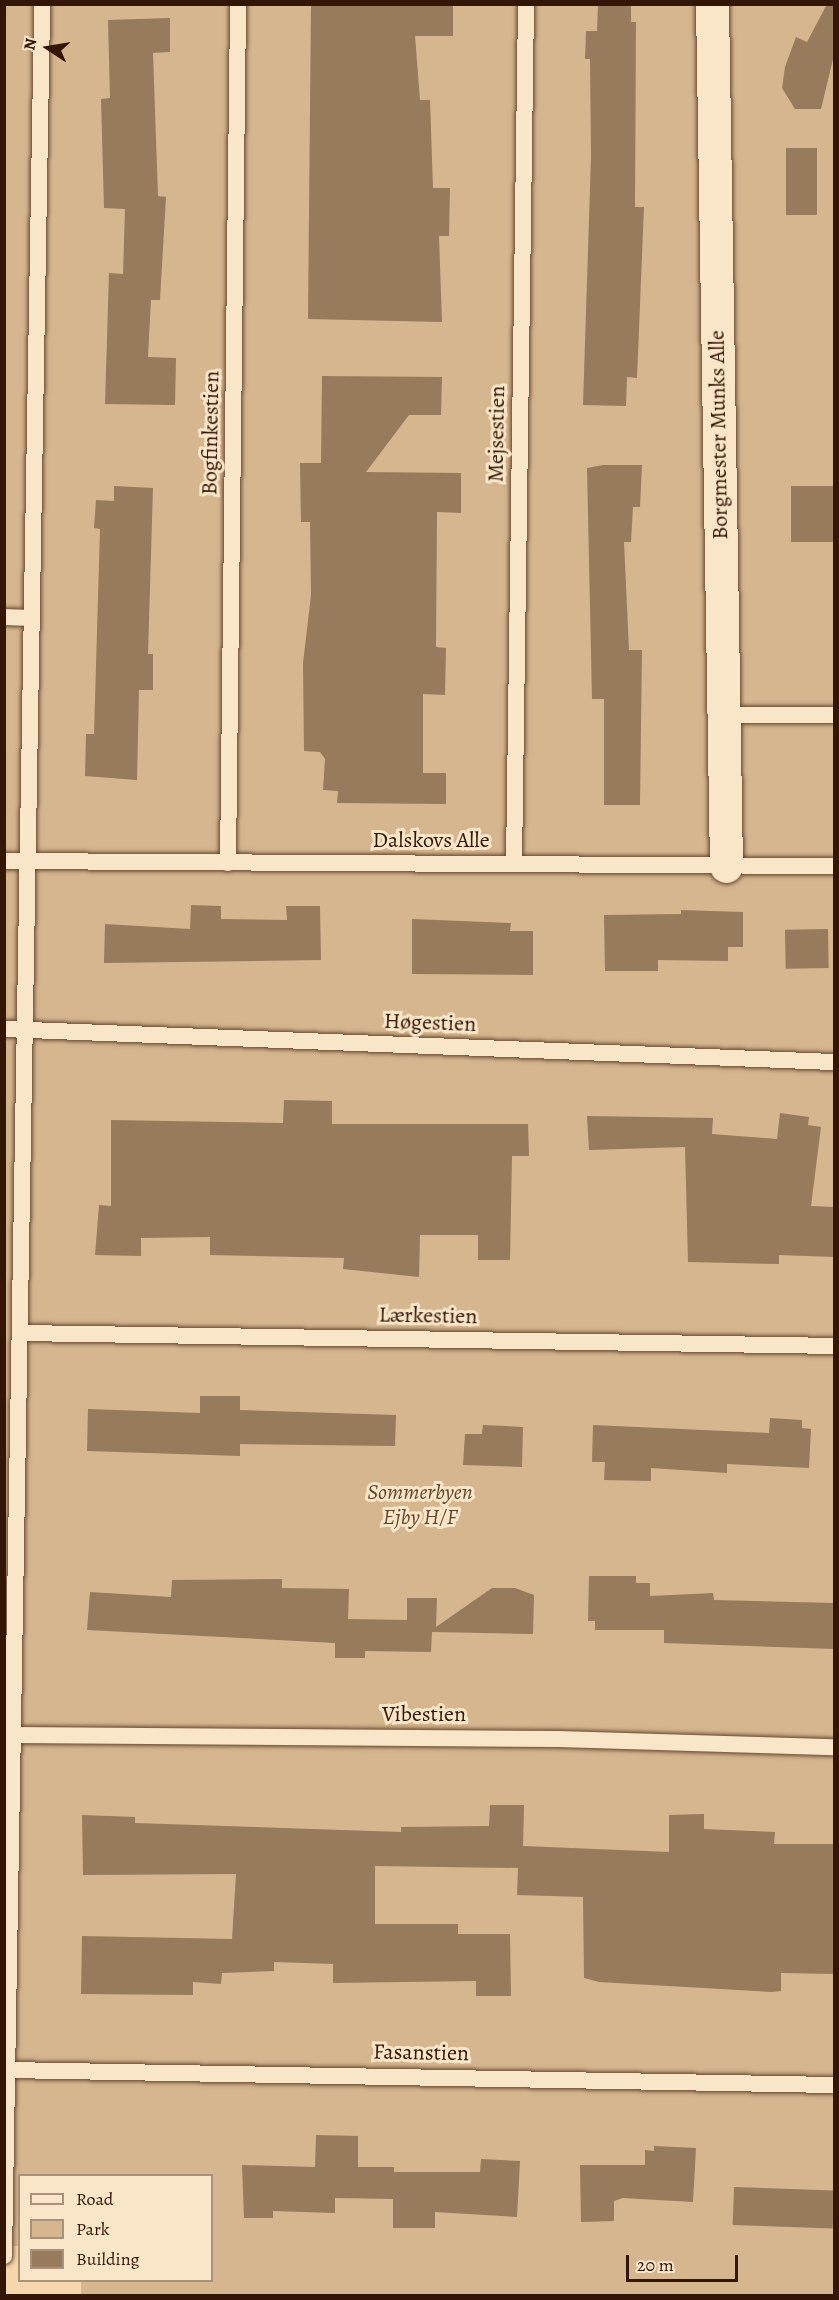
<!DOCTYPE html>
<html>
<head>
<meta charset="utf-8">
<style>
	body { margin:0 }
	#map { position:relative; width:839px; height:2300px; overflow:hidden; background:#f6d7ab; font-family:Alegreya,serif }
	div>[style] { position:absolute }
	.green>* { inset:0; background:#d5b68f }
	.building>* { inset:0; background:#987a5c; transform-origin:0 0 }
	.roads { filter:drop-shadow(0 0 2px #64462f) drop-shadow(0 0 2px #64462f) }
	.service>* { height:16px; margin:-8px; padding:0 8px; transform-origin:8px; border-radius:8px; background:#f9e5c8 }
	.minor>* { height:33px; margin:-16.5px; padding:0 16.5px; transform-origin:16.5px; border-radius:16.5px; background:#f9e5c8 }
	span { translate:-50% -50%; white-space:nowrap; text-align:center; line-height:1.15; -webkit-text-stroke:6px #f9e5c8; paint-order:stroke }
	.street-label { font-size:22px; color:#331606 }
	.park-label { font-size:22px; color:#64462f; font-style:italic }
	.frame { position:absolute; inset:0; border:6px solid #331606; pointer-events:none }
	.legend { position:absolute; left:18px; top:2174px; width:195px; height:108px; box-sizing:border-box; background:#f9e5c8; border:2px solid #aa927a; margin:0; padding:8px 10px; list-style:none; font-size:18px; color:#331606 }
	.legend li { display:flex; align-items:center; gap:12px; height:30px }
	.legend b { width:30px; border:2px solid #aa927a }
	.north { position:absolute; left:18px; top:18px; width:60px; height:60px; -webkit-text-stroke:4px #f9e5c8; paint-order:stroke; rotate:282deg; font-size:16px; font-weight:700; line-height:24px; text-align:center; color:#331606 }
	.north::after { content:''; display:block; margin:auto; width:21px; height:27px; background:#331606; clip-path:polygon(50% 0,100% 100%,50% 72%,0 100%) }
	.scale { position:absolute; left:626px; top:2255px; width:112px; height:27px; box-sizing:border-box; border:3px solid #331606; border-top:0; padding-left:8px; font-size:18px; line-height:21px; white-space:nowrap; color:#331606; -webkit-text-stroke:4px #f9e5c8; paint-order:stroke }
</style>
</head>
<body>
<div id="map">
	<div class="green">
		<div style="clip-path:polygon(5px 5px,834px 5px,834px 2295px,81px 2295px,81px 2281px,212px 2280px,212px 2176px,20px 2176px,19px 2246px,5px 2246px)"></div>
	</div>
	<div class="building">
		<div style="clip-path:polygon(311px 4px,453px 6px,453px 36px,415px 36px,420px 100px,430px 100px,433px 188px,450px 188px,449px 236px,439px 236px,442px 322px,308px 319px)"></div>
		<div style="clip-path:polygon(598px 4px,631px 4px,631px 22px,636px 22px,635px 207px,644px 207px,637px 378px,627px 377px,626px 406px,583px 405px,591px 157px,590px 59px,585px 59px,586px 31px,597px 31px)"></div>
		<div style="clip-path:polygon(827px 4px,834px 4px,834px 55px,821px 109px,795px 109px,782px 88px,785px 67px,796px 37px,807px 42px)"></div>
		<div style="clip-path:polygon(170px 18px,170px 52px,153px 53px,158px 196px,166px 197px,160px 300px,151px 300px,148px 357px,176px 358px,175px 405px,105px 404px,109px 273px,123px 274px,125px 209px,104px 208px,101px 99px,110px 98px,108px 20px)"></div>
		<div style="left:786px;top:148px;width:31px;height:67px"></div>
		<div style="clip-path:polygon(322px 376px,442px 377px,441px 415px,409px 415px,366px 472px,461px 473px,461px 513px,437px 512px,436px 647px,446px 648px,445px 695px,423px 694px,423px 773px,446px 773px,446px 804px,337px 803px,338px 791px,323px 790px,325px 759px,320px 752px,304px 751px,303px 663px,311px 595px,310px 522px,301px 522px,300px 463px,321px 463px)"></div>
		<div style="clip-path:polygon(603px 465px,642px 465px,640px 507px,633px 507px,631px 542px,624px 542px,629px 650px,642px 650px,640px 805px,604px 805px,604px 699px,592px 699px,587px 468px)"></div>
		<div style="clip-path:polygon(114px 486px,153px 488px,148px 654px,153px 654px,153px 690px,139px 690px,137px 780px,85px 776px,86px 734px,94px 734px,100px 529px,94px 528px,96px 500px,114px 501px)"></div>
		<div style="left:791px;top:486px;width:43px;height:56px"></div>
		<div style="clip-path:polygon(191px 905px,221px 906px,221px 919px,287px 920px,286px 906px,320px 906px,321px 960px,104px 963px,105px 924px,190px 929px)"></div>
		<div style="clip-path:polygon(681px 910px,743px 912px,743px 947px,728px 947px,728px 961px,658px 960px,658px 971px,605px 971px,604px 915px,681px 914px)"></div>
		<div style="clip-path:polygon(412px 919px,511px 923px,510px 931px,533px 931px,533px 975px,412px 974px)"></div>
		<div style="left:828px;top:929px;width:39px;height:43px;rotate:89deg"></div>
		<div style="clip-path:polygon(284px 1100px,332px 1101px,332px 1124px,528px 1124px,529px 1156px,512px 1156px,510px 1260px,478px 1260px,478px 1235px,420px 1235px,419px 1277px,343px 1269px,344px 1258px,210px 1255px,210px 1237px,141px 1238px,141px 1256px,95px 1255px,99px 1205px,111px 1206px,111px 1120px,283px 1123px)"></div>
		<div style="clip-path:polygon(780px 1113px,809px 1117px,808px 1125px,821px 1127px,811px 1206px,834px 1207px,834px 1257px,779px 1255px,779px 1264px,688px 1262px,685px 1147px,589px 1150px,587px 1116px,713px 1118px,712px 1134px,777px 1139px)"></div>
		<div style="clip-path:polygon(200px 1396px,240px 1396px,240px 1410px,396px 1415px,395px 1446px,240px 1444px,240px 1456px,87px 1451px,88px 1409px,200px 1413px)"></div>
		<div style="clip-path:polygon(770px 1418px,802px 1420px,802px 1428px,811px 1429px,809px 1468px,727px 1464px,727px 1473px,651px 1468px,651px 1481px,604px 1480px,605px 1462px,592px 1462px,593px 1425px,769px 1433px)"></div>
		<div style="clip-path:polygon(483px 1425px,523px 1427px,522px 1467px,463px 1465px,465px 1434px,482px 1434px)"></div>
		<div style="clip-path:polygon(589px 1576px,636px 1576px,636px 1583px,650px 1583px,650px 1596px,713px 1593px,714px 1600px,834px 1603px,834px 1649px,664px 1643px,664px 1630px,595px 1630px,595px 1621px,588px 1621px)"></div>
		<div style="clip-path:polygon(282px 1579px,282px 1588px,349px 1589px,348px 1619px,407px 1620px,407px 1598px,437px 1598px,436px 1627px,492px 1588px,515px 1588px,534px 1595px,533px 1634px,432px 1632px,431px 1652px,365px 1651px,365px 1658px,335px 1658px,335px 1643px,87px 1630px,90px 1592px,171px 1597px,172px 1580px)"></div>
		<div style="clip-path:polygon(490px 1805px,524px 1805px,523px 1846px,669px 1852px,669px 1815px,704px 1814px,704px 1829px,775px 1832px,774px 1844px,834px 1844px,834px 1974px,781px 1973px,781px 1991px,771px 1992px,599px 1982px,584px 1978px,583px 1897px,517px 1895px,518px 1868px,375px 1866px,375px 1924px,458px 1924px,458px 1934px,510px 1934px,511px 1996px,476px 1996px,476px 1981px,333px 1983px,333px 1964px,274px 1962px,274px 1971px,222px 1973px,221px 1984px,193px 1982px,193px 1995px,81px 1994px,82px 1936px,232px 1939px,236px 1874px,83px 1875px,82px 1815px,135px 1817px,135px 1823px,401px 1832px,401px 1827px,489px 1826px)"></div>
		<div style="clip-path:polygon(316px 2135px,358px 2136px,358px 2167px,394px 2167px,394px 2172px,480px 2172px,481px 2159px,520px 2161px,517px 2217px,435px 2212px,435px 2228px,393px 2228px,393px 2199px,335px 2198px,335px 2213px,273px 2211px,273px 2218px,244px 2218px,242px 2165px,315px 2167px)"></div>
		<div style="clip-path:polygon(654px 2146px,696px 2148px,693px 2202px,623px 2198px,614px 2201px,614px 2221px,581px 2222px,580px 2165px,645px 2165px,645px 2150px,654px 2151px)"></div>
		<div style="left:734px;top:2187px;width:100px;height:38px;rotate:2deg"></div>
	</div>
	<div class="roads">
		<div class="service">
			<div style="left:4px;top:617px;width:27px;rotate:2deg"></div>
			<div style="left:723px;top:715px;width:111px"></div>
			<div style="left:4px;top:861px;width:830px;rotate:0.35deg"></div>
			<div style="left:228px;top:863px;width:859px;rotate:-89.33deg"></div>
			<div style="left:514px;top:864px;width:860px;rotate:-89.2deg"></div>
			<div style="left:4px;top:1029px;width:831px;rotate:2.28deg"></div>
			<div style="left:20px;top:1333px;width:814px;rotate:0.91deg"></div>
			<div style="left:13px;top:1735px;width:545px;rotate:0.42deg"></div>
			<div style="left:558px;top:1739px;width:276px;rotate:1.7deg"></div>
			<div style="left:7px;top:2070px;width:827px;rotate:1.04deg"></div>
			<div style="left:4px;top:2256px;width:2252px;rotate:-89.03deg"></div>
		</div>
		<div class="minor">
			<div style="left:712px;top:4px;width:862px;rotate:89.07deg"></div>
		</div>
	</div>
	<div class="street-label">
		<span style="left:211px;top:433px;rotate:-89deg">Bogfinkestien</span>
		<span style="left:497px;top:434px;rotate:-89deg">Mejsestien</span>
		<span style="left:719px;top:435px;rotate:-91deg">Borgmester Munks Alle</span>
		<span style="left:431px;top:841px">Dalskovs Alle</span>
		<span style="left:430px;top:1023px;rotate:2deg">Høgestien</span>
		<span style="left:428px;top:1316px;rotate:1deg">Lærkestien</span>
		<span style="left:424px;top:1715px">Vibestien</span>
		<span style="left:421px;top:2053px;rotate:1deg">Fasanstien</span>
	</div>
	<div class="park-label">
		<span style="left:420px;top:1505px">Sommerbyen<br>Ejby H/F</span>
	</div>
	<div class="frame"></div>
	<ul class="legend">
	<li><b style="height:8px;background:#f9e5c8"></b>Road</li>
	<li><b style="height:16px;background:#d5b68f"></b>Park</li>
	<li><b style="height:16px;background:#987a5c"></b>Building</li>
	</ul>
	<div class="north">N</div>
	<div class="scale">20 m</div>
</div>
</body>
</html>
